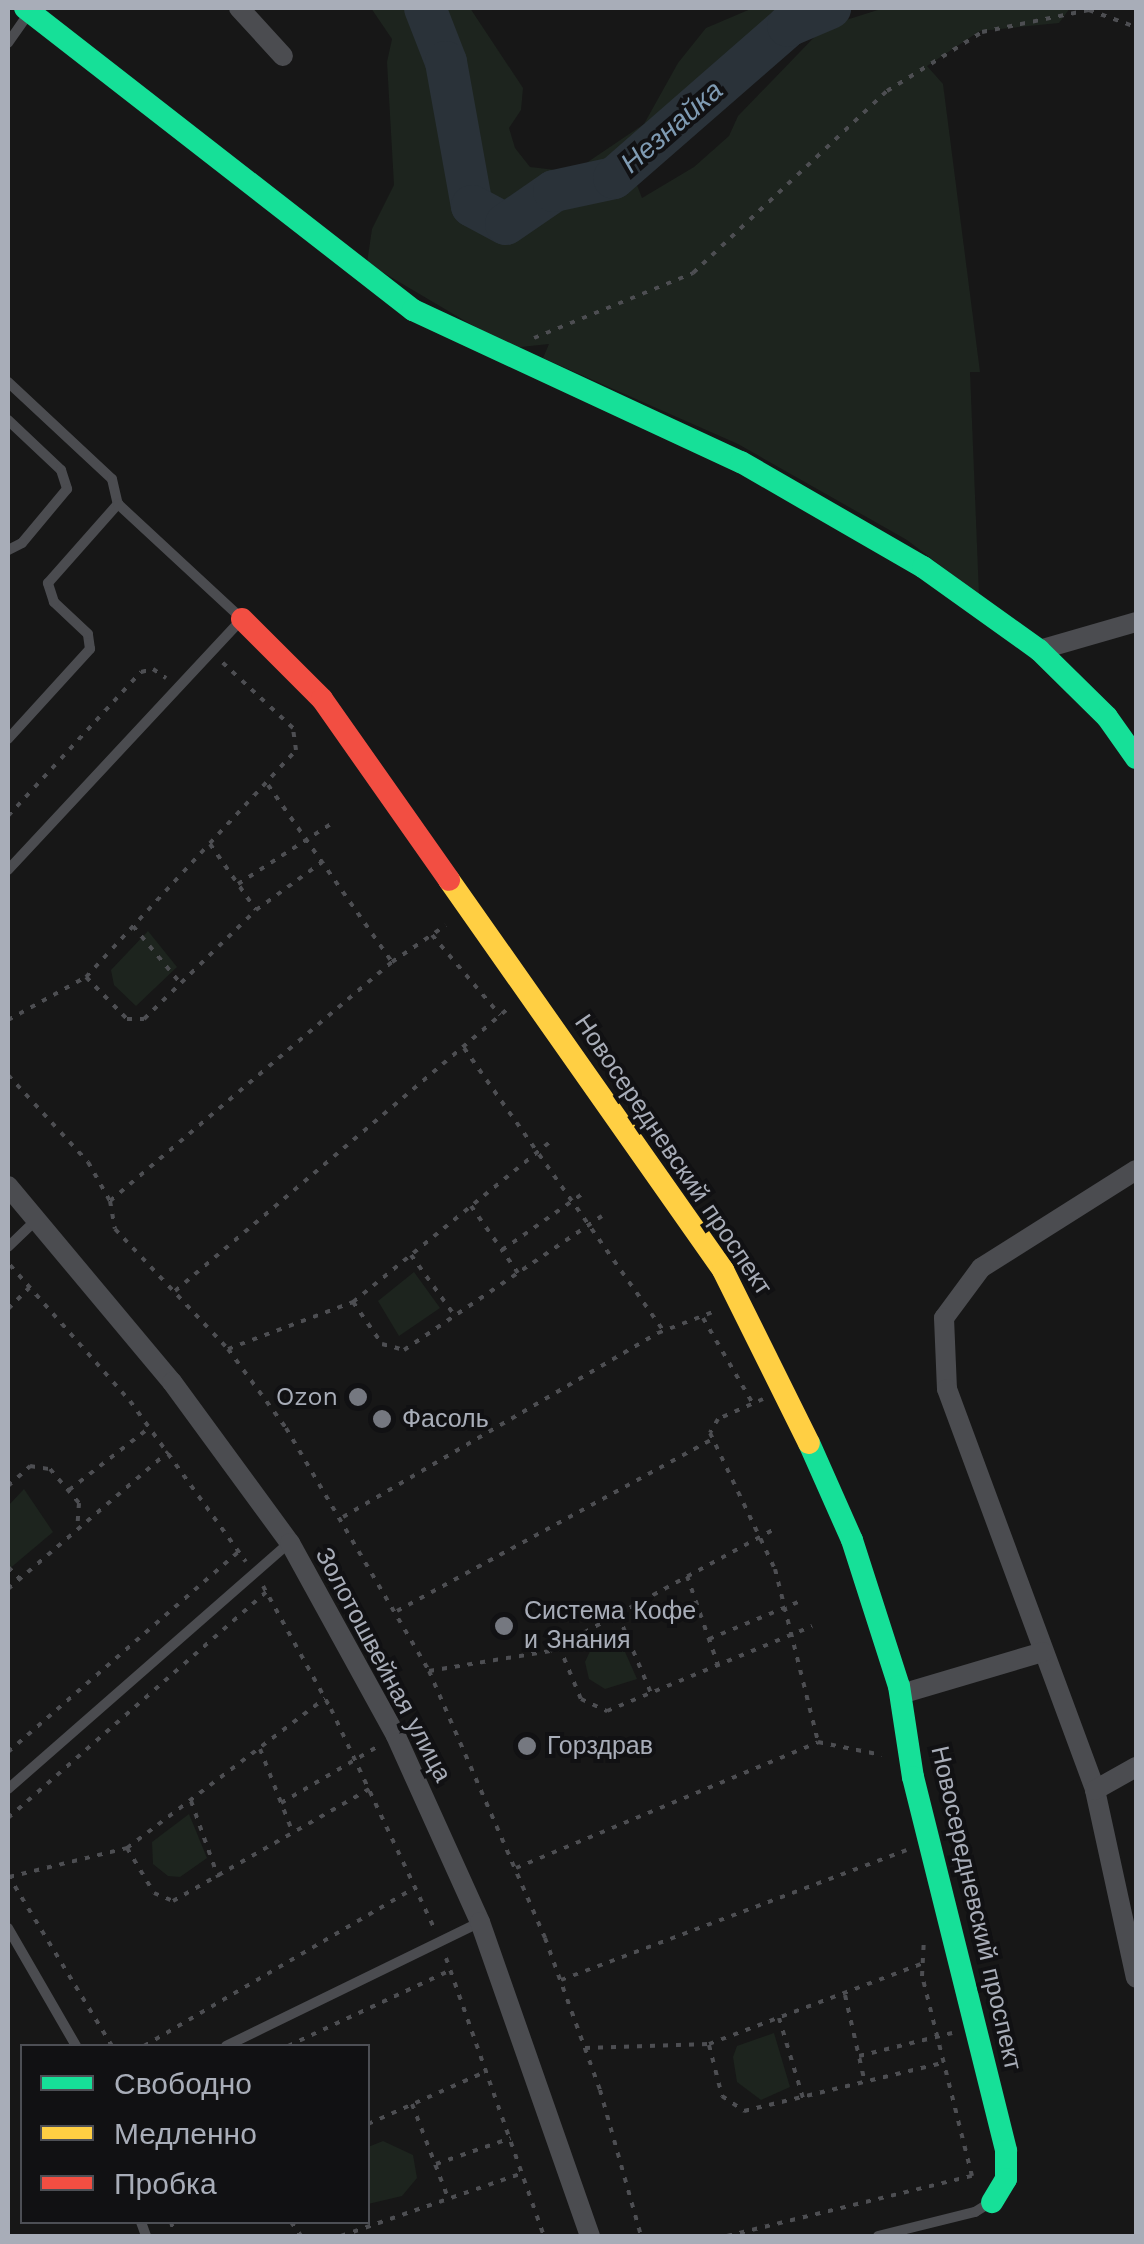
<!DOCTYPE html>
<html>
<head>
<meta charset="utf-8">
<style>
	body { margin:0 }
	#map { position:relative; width:1144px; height:2244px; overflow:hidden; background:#171717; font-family:"Work Sans",sans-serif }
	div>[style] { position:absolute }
	.green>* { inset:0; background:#1d241e }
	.river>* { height:42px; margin:-21px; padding:0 21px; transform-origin:21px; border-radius:21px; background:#2a3239 }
	.path>* { height:4px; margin-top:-2px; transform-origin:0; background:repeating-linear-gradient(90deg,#4d4e52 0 5px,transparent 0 13px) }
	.lane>* { height:10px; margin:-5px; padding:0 5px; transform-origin:5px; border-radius:5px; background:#4b4c50 }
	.street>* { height:20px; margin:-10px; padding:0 10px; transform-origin:10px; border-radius:10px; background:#4b4c50 }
	.fast>* { height:22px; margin:-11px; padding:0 11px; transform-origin:11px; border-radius:11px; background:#16e098 }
	.slow>* { height:22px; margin:-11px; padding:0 11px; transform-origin:11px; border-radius:11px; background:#ffcf43 }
	.jam>* { height:22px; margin:-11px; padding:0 11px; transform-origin:11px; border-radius:11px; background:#f24e42 }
	.dots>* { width:28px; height:28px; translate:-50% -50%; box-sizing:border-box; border:5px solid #111113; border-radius:50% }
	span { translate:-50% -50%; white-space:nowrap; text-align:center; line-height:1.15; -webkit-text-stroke:8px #111113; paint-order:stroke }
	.street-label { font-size:25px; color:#a8adb8 }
	.poi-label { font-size:25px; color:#a8adb8 }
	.right { translate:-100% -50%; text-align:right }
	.left { translate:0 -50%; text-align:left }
	.water-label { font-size:28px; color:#7f9bb3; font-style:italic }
	.frame { position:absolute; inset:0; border:10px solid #a8adb8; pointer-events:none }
	.legend { position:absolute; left:20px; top:2044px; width:350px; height:180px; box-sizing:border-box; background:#111113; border:2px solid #4d4f55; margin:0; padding:12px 18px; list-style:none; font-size:30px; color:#a8adb8 }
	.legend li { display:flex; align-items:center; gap:20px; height:50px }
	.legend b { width:50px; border:2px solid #4d4f55 }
</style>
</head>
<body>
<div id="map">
	<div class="green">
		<div style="clip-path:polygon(371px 8px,470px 8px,523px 88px,521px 110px,509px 128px,515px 148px,530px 167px,573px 172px,644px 124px,678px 63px,706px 28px,753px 8px,829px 8px,793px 38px,748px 54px,691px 127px,635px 180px,642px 198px,694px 167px,729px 136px,738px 116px,824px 27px,884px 8px,1070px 8px,1059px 23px,980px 31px,927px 66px,943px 84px,980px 372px,970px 372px,979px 595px,907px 540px,738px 444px,543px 358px,549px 344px,511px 348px,367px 263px,372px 229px,394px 185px,387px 62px,392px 39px)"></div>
		<div style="clip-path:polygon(148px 931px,177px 967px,136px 1006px,114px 985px,111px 970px)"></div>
		<div style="clip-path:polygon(414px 1272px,440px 1308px,399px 1336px,378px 1301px)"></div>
		<div style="clip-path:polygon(24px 1489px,53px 1532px,8px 1570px,8px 1506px)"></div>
		<div style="clip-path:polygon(618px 1636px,637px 1679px,605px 1689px,589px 1679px,585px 1662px,592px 1647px)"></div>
		<div style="clip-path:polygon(189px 1814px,207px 1858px,180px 1877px,168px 1876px,153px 1864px,152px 1842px)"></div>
		<div style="clip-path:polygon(774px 2033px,790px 2087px,761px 2100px,737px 2082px,733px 2057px,737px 2046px)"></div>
		<div style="clip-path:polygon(383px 2141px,413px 2155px,417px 2178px,402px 2196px,368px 2204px,368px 2147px)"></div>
	</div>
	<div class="river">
		<div style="left:425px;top:8px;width:58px;rotate:68.7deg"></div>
		<div style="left:446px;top:62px;width:146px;rotate:79.8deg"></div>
		<div style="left:472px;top:206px;width:38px;rotate:28deg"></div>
		<div style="left:506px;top:224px;width:58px;rotate:-34.5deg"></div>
		<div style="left:554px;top:191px;width:61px;rotate:-12.2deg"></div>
		<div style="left:614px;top:178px;width:231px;rotate:-41.1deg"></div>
		<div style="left:788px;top:26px;width:46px;rotate:-23.2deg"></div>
	</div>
	<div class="path">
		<div style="left:534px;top:338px;width:172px;rotate:-22.2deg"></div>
		<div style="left:693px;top:273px;width:266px;rotate:-43.2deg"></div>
		<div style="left:887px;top:91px;width:112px;rotate:-31.8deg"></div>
		<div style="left:982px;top:32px;width:109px;rotate:-11.6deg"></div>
		<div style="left:1089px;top:10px;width:50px;rotate:19.9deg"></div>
		<div style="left:268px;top:785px;width:216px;rotate:55deg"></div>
		<div style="left:8px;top:816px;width:196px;rotate:-47.3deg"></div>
		<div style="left:141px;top:672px;width:12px;rotate:-14deg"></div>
		<div style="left:153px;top:669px;width:16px;rotate:35deg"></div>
		<div style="left:210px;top:844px;width:80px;rotate:55.1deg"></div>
		<div style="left:238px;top:884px;width:114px;rotate:-32.9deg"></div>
		<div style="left:133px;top:926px;width:75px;rotate:50.4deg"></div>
		<div style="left:432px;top:935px;width:105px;rotate:49.6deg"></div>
		<div style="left:86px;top:977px;width:59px;rotate:45.7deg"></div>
		<div style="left:127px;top:1019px;width:17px"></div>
		<div style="left:144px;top:1019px;width:156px;rotate:-44.2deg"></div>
		<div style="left:256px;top:910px;width:82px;rotate:-36deg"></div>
		<div style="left:8px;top:1020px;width:89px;rotate:-28.9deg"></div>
		<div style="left:86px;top:977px;width:309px;rotate:-47.2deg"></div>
		<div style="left:296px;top:750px;width:22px;rotate:-98deg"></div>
		<div style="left:293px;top:728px;width:97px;rotate:-137.1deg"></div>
		<div style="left:464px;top:1048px;width:345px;rotate:54.8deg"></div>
		<div style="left:8px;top:1075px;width:118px;rotate:47.4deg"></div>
		<div style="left:88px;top:1162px;width:45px;rotate:60.6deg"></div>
		<div style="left:110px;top:1201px;width:28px;rotate:80deg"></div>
		<div style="left:115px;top:1229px;width:165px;rotate:46.7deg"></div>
		<div style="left:228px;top:1349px;width:98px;rotate:53.7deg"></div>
		<div style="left:286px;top:1428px;width:282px;rotate:59.5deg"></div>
		<div style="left:429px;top:1671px;width:291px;rotate:66.5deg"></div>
		<div style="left:545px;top:1938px;width:162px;rotate:70.1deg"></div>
		<div style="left:600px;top:2090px;width:152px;rotate:74.3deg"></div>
		<div style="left:110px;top:1201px;width:370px;rotate:-40.3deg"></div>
		<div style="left:392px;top:962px;width:65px;rotate:-34.4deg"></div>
		<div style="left:471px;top:1206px;width:54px;rotate:54.8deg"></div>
		<div style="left:411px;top:1255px;width:75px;rotate:54.2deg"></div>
		<div style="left:10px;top:1265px;width:181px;rotate:48.6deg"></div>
		<div style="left:130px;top:1401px;width:198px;rotate:54.2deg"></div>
		<div style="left:518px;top:1273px;width:28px;rotate:-125deg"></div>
		<div style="left:502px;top:1250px;width:101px;rotate:-34.9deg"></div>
		<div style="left:175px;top:1291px;width:436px;rotate:-40.3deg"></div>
		<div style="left:353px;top:1302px;width:51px;rotate:55.4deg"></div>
		<div style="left:382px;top:1344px;width:23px;rotate:15deg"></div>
		<div style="left:404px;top:1350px;width:239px;rotate:-34.1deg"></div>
		<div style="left:8px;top:1309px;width:30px;rotate:-45deg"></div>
		<div style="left:703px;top:1318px;width:99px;rotate:59.8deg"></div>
		<div style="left:228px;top:1349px;width:134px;rotate:-20.6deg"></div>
		<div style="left:353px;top:1302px;width:254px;rotate:-39.1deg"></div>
		<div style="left:763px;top:1399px;width:49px;rotate:156deg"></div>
		<div style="left:718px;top:1419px;width:16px;rotate:120deg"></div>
		<div style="left:710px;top:1433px;width:151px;rotate:64.5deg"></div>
		<div style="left:775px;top:1569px;width:178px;rotate:76deg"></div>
		<div style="left:8px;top:1486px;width:30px;rotate:-42deg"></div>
		<div style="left:30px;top:1466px;width:20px;rotate:9deg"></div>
		<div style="left:50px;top:1469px;width:45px;rotate:49.5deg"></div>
		<div style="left:79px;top:1503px;width:26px;rotate:94deg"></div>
		<div style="left:69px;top:1490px;width:101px;rotate:-37.8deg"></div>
		<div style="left:343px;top:1517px;width:365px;rotate:-30.3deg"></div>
		<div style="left:658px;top:1333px;width:64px;rotate:-21deg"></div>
		<div style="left:8px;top:1567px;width:16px;rotate:45deg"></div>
		<div style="left:687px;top:1576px;width:94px;rotate:70.8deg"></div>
		<div style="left:263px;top:1586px;width:141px;rotate:61.1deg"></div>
		<div style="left:331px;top:1709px;width:240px;rotate:64.8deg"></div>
		<div style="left:8px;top:1589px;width:211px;rotate:-40.6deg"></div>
		<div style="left:397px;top:1611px;width:360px;rotate:-28.6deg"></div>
		<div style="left:618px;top:1615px;width:85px;rotate:67.1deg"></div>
		<div style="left:709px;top:1639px;width:102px;rotate:-22.5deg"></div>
		<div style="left:559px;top:1646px;width:57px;rotate:67.5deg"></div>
		<div style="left:581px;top:1699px;width:29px;rotate:25deg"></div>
		<div style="left:607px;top:1711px;width:222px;rotate:-22.5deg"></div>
		<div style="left:429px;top:1671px;width:123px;rotate:-9.4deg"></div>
		<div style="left:550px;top:1651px;width:256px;rotate:-28.5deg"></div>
		<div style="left:260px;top:1749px;width:90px;rotate:68.6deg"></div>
		<div style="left:8px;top:1752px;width:305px;rotate:-41deg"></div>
		<div style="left:191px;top:1801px;width:81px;rotate:70.4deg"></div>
		<div style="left:281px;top:1803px;width:111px;rotate:-30.3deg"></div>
		<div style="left:8px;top:1818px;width:343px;rotate:-41.2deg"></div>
		<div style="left:127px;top:1848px;width:52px;rotate:59deg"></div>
		<div style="left:154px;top:1893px;width:21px;rotate:23deg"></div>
		<div style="left:173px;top:1901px;width:226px;rotate:-29.7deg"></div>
		<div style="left:516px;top:1868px;width:327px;rotate:-22.6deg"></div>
		<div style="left:818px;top:1742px;width:65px;rotate:11.5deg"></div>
		<div style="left:8px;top:1875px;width:200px;rotate:58.7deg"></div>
		<div style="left:9px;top:1877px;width:122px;rotate:-13.8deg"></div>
		<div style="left:127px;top:1848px;width:248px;rotate:-37.1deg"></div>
		<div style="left:446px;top:1958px;width:295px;rotate:70.6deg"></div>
		<div style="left:561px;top:1980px;width:369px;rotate:-20.6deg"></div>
		<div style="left:845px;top:1995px;width:90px;rotate:77.2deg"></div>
		<div style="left:779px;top:2018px;width:84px;rotate:73.3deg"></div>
		<div style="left:709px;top:2045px;width:53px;rotate:75.7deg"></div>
		<div style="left:722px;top:2096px;width:27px;rotate:34deg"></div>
		<div style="left:744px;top:2111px;width:205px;rotate:-13.6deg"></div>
		<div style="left:144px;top:2046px;width:315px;rotate:-30.3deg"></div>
		<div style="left:288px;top:2046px;width:180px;rotate:-25deg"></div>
		<div style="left:585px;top:2048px;width:124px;rotate:-1.8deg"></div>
		<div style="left:709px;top:2044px;width:227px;rotate:-20.7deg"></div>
		<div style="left:859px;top:2056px;width:96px;rotate:-13.9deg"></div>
		<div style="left:412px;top:2104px;width:101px;rotate:69deg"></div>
		<div style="left:368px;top:2124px;width:130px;rotate:-24deg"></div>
		<div style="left:436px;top:2164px;width:79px;rotate:-19.1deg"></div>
		<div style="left:171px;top:2222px;width:15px;rotate:74deg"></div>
		<div style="left:291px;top:2222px;width:17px;rotate:54deg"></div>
		<div style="left:341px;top:2236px;width:193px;rotate:-19.1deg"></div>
		<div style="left:727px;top:2236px;width:252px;rotate:-13.8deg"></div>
		<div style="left:972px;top:2176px;width:206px;rotate:-104deg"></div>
		<div style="left:922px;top:1976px;width:37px;rotate:-87deg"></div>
	</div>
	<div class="lane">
		<div style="left:8px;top:43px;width:33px;rotate:-55deg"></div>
		<div style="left:8px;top:382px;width:142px;rotate:43deg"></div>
		<div style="left:112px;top:479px;width:26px;rotate:77deg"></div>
		<div style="left:8px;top:420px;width:73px;rotate:43.3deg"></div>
		<div style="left:61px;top:470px;width:20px;rotate:72deg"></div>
		<div style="left:67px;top:489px;width:70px;rotate:129.8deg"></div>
		<div style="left:22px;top:543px;width:16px;rotate:153deg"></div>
		<div style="left:8px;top:739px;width:122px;rotate:-47.7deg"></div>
		<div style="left:90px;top:649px;width:15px;rotate:-98deg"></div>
		<div style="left:88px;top:634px;width:47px;rotate:-136.7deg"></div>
		<div style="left:54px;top:602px;width:20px;rotate:-108deg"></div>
		<div style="left:48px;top:583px;width:106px;rotate:-48.5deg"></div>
		<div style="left:118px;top:504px;width:169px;rotate:42.8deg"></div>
		<div style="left:242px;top:619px;width:343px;rotate:133deg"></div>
		<div style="left:8px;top:1247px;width:37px;rotate:-44deg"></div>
		<div style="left:8px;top:1789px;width:373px;rotate:-41.2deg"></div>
		<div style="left:8px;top:1928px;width:136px;rotate:60deg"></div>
		<div style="left:226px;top:2046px;width:283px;rotate:-26deg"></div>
		<div style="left:141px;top:2222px;width:15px;rotate:70deg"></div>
		<div style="left:878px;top:2236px;width:100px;rotate:-13.9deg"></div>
		<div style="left:975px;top:2212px;width:19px;rotate:-32deg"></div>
	</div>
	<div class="street">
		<div style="left:239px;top:8px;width:65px;rotate:47.5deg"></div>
		<div style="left:1039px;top:650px;width:101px;rotate:-16.1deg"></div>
		<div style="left:1136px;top:1170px;width:183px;rotate:147.7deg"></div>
		<div style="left:981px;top:1268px;width:62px;rotate:126.5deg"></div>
		<div style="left:944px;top:1318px;width:71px;rotate:87.6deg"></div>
		<div style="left:947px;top:1389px;width:427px;rotate:69.7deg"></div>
		<div style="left:1095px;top:1790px;width:192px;rotate:77.7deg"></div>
		<div style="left:8px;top:1186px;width:256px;rotate:50.1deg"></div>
		<div style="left:172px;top:1382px;width:200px;rotate:53.8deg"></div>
		<div style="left:290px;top:1543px;width:220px;rotate:61.2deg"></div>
		<div style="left:396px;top:1736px;width:204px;rotate:65.7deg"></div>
		<div style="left:480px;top:1922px;width:333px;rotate:70.7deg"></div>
		<div style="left:901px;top:1694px;width:148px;rotate:-16.5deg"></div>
		<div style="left:1095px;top:1790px;width:47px;rotate:-29.3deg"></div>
	</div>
	<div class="fast">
		<div style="left:25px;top:8px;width:492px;rotate:37.9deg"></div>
		<div style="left:413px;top:310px;width:362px;rotate:24.9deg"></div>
		<div style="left:741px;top:462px;width:210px;rotate:30deg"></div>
		<div style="left:923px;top:567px;width:143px;rotate:35.6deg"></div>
		<div style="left:1039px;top:650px;width:95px;rotate:44.6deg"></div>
		<div style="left:1107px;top:717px;width:50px;rotate:54.7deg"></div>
		<div style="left:809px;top:1443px;width:106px;rotate:66.1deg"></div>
		<div style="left:852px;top:1540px;width:153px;rotate:72.2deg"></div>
		<div style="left:899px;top:1686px;width:92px;rotate:81.3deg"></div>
		<div style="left:913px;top:1777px;width:385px;rotate:76deg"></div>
		<div style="left:1006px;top:2151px;width:28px;rotate:90deg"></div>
		<div style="left:1006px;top:2179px;width:27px;rotate:121deg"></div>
	</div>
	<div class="slow">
		<div style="left:449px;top:880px;width:477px;rotate:54.9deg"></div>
		<div style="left:723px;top:1270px;width:193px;rotate:63.6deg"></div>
	</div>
	<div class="jam">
		<div style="left:242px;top:619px;width:113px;rotate:45deg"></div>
		<div style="left:322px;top:699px;width:221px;rotate:54.9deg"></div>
	</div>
	<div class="dots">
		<div style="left:358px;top:1397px;background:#757880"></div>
		<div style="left:382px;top:1419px;background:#757880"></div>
		<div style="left:504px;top:1626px;background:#757880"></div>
		<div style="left:527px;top:1746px;background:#757880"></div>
	</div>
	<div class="street-label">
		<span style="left:673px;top:1155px;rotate:56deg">Новосередневский проспект</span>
		<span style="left:383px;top:1665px;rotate:62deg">Золотошвейная улица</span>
		<span style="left:976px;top:1908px;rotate:77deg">Новосередневский проспект</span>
	</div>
	<div class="poi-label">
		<span class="right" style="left:338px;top:1397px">Ozon</span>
		<span class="left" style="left:402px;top:1419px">Фасоль</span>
		<span class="left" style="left:524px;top:1626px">Система Кофе<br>и Знания</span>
		<span class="left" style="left:547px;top:1746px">Горздрав</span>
	</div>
	<div class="water-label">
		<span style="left:672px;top:127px;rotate:-41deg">Незнайка</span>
	</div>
	<div class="frame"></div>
	<ul class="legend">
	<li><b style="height:12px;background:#16e098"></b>Свободно</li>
	<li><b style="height:12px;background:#ffcf43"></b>Медленно</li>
	<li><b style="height:12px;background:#f24e42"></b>Пробка</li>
	</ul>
</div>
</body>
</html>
